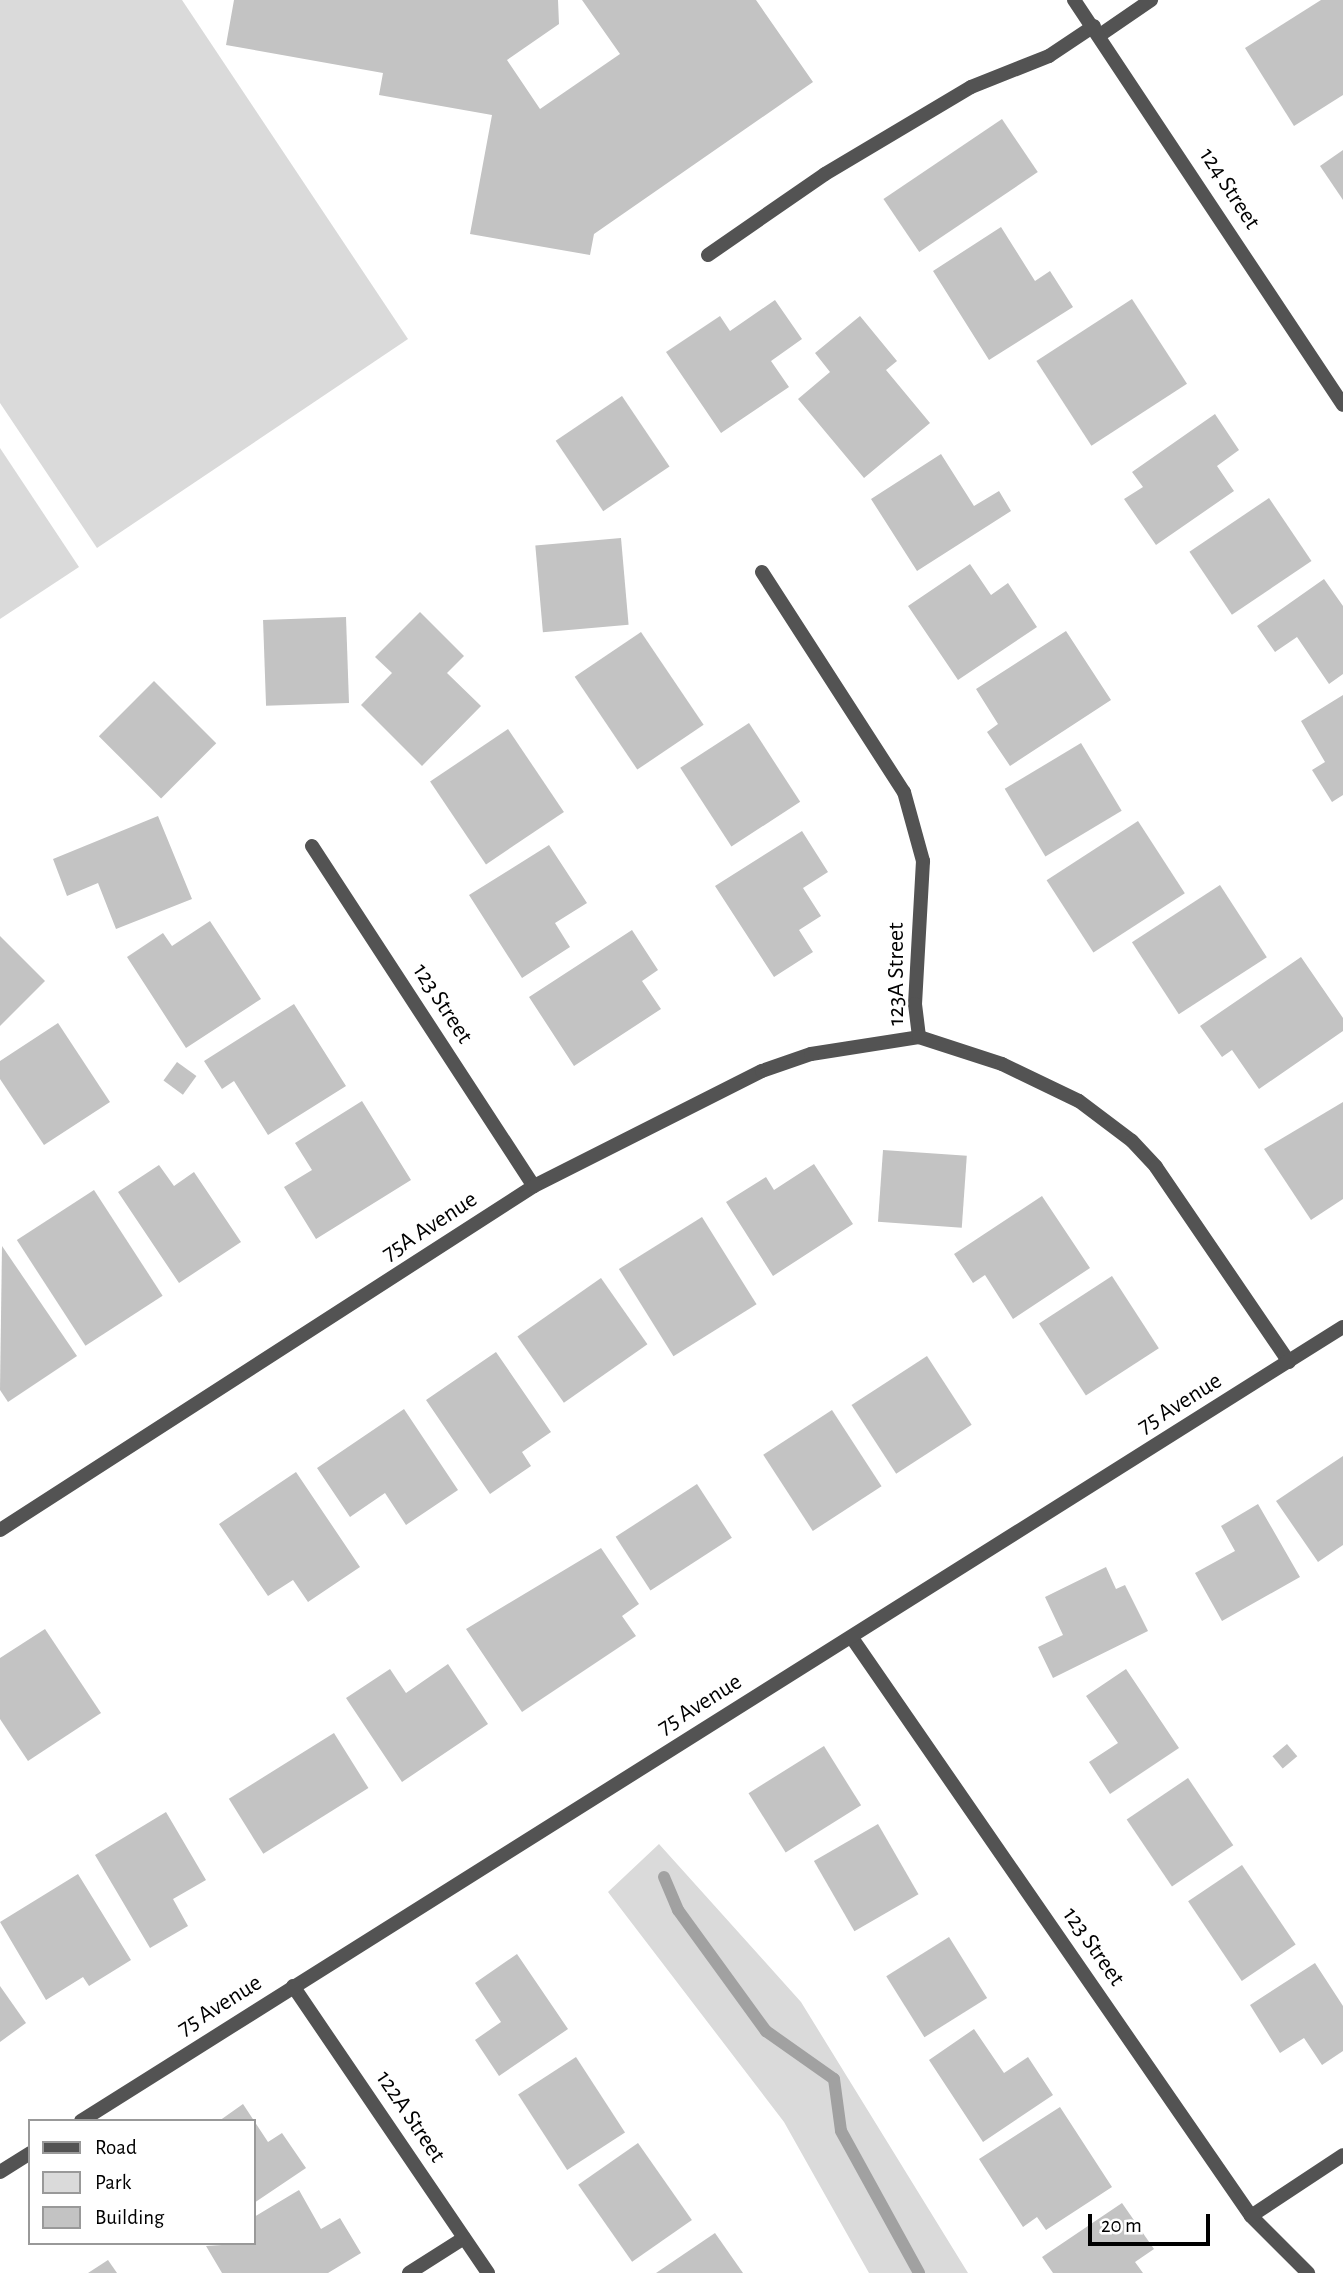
<!DOCTYPE html>
<html>
<head>
<meta charset="utf-8">
<style>
	body { margin:0 }
	#map { position:relative; width:1343px; height:2273px; overflow:hidden; background:#fff; font-family:"Alegreya Sans",sans-serif }
	div>[style] { position:absolute }
	.green>* { inset:0; background:#dadada }
	.stream>* { height:12px; margin:-6px; padding:0 6px; transform-origin:6px; border-radius:6px; background:#a1a1a1 }
	.building>* { inset:0; background:#c3c3c3; transform-origin:0 0 }
	.service>* { height:14px; margin:-7px; padding:0 7px; transform-origin:7px; border-radius:7px; background:#535353 }
	.minor>* { height:14px; margin:-7px; padding:0 7px; transform-origin:7px; border-radius:7px; background:#535353 }
	.tertiary>* { height:14px; margin:-7px; padding:0 7px; transform-origin:7px; border-radius:7px; background:#535353 }
	span { translate:-50% -50%; white-space:nowrap; text-align:center; line-height:1.15; -webkit-text-stroke:6px #fff; paint-order:stroke }
	.street-label { font-size:24px; color:#000 }
	.legend { position:absolute; left:28px; top:2119px; width:228px; height:126px; box-sizing:border-box; background:#fff; border:2px solid #999; margin:0; padding:9px 12px; list-style:none; font-size:21px; color:#000 }
	.legend li { display:flex; align-items:center; gap:14px; height:35px }
	.legend b { width:35px; border:2px solid #999 }
	.scale { position:absolute; left:1088px; top:2214px; width:122px; height:32px; box-sizing:border-box; border:4px solid #000; border-top:0; padding-left:9px; font-size:21px; line-height:24px; white-space:nowrap; color:#000; -webkit-text-stroke:5px #fff; paint-order:stroke }
</style>
</head>
<body>
<div id="map">
	<div class="green">
		<div style="clip-path:polygon(0 0,182px 0,408px 339px,97px 548px,0 403px)"></div>
		<div style="clip-path:polygon(0 448px,79px 567px,0 619px)"></div>
		<div style="clip-path:polygon(659px 1844px,801px 2002px,968px 2273px,869px 2273px,784px 2122px,608px 1892px)"></div>
	</div>
	<div class="stream">
		<div style="left:664px;top:1877px;width:36px;rotate:67deg"></div>
		<div style="left:678px;top:1910px;width:150px;rotate:54deg"></div>
		<div style="left:766px;top:2031px;width:83px;rotate:35.2deg"></div>
		<div style="left:834px;top:2079px;width:52px;rotate:82.3deg"></div>
		<div style="left:841px;top:2131px;width:162px;rotate:61.2deg"></div>
	</div>
	<div class="building">
		<div style="clip-path:polygon(234px 0,558px 0,559px 24px,507px 60px,540px 109px,620px 54px,582px 0,756px 0,813px 82px,594px 234px,590px 255px,470px 234px,492px 115px,379px 95px,383px 73px,226px 45px)"></div>
		<div style="clip-path:polygon(1321px 0,1343px 0,1343px 95px,1294px 126px,1245px 48px)"></div>
		<div style="left:1002px;top:119px;width:64px;height:143px;rotate:56deg"></div>
		<div style="clip-path:polygon(1343px 150px,1343px 200px,1320px 166px)"></div>
		<div style="clip-path:polygon(1001px 227px,1035px 281px,1050px 271px,1073px 307px,989px 360px,933px 271px)"></div>
		<div style="left:1132px;top:299px;width:101px;height:114px;rotate:57deg"></div>
		<div style="clip-path:polygon(775px 300px,802px 339px,771px 361px,789px 387px,721px 433px,666px 352px,720px 316px,730px 331px)"></div>
		<div style="clip-path:polygon(860px 316px,897px 361px,886px 370px,930px 423px,864px 478px,798px 399px,830px 372px,815px 353px)"></div>
		<div style="left:622px;top:396px;width:85px;height:80px;rotate:56deg"></div>
		<div style="clip-path:polygon(1215px 414px,1239px 450px,1217px 466px,1234px 491px,1156px 545px,1124px 499px,1143px 487px,1132px 472px)"></div>
		<div style="clip-path:polygon(941px 454px,974px 506px,999px 491px,1011px 511px,917px 571px,871px 499px)"></div>
		<div style="left:1269px;top:498px;width:76px;height:96px;rotate:56deg"></div>
		<div style="left:621px;top:538px;width:87px;height:86px;rotate:85deg"></div>
		<div style="clip-path:polygon(970px 564px,991px 595px,1008px 583px,1037px 627px,958px 680px,908px 606px)"></div>
		<div style="clip-path:polygon(1324px 579px,1343px 606px,1343px 674px,1329px 684px,1297px 637px,1275px 652px,1257px 626px)"></div>
		<div style="clip-path:polygon(420px 612px,464px 656px,447px 673px,481px 706px,422px 766px,361px 705px,392px 673px,375px 657px)"></div>
		<div style="left:346px;top:617px;width:86px;height:83px;rotate:88deg"></div>
		<div style="clip-path:polygon(1066px 631px,1111px 700px,1010px 766px,987px 732px,998px 724px,976px 689px)"></div>
		<div style="left:641px;top:632px;width:112px;height:80px;rotate:56deg"></div>
		<div style="left:154px;top:681px;width:88px;height:78px;rotate:45deg"></div>
		<div style="clip-path:polygon(1343px 695px,1343px 795px,1332px 802px,1312px 770px,1325px 762px,1301px 721px)"></div>
		<div style="left:749px;top:723px;width:94px;height:82px;rotate:57deg"></div>
		<div style="left:508px;top:729px;width:100px;height:94px;rotate:56deg"></div>
		<div style="left:1081px;top:743px;width:79px;height:89px;rotate:59deg"></div>
		<div style="clip-path:polygon(158px 816px,192px 899px,116px 929px,98px 883px,67px 896px,53px 859px)"></div>
		<div style="left:1138px;top:821px;width:86px;height:109px;rotate:57deg"></div>
		<div style="clip-path:polygon(802px 831px,828px 872px,803px 888px,821px 916px,799px 930px,813px 952px,774px 977px,715px 886px)"></div>
		<div style="clip-path:polygon(549px 845px,587px 903px,555px 923px,570px 947px,522px 978px,469px 895px)"></div>
		<div style="left:1220px;top:885px;width:86px;height:105px;rotate:57deg"></div>
		<div style="clip-path:polygon(210px 921px,261px 999px,186px 1048px,127px 957px,163px 933px,172px 946px)"></div>
		<div style="clip-path:polygon(632px 930px,658px 970px,642px 981px,661px 1009px,574px 1066px,529px 997px)"></div>
		<div style="clip-path:polygon(0 936px,45px 981px,0 1026px)"></div>
		<div style="clip-path:polygon(1301px 957px,1343px 1018px,1343px 1031px,1259px 1089px,1232px 1050px,1222px 1057px,1200px 1026px)"></div>
		<div style="clip-path:polygon(294px 1004px,346px 1086px,268px 1135px,234px 1081px,222px 1089px,204px 1061px)"></div>
		<div style="clip-path:polygon(58px 1023px,110px 1102px,44px 1145px,0 1079px,0 1061px)"></div>
		<div style="left:177px;top:1062px;width:24px;height:23px;rotate:36deg"></div>
		<div style="clip-path:polygon(362px 1101px,411px 1180px,316px 1239px,284px 1187px,312px 1170px,295px 1143px)"></div>
		<div style="clip-path:polygon(1343px 1102px,1343px 1199px,1311px 1220px,1264px 1149px)"></div>
		<div style="left:883px;top:1150px;width:84px;height:72px;rotate:4deg"></div>
		<div style="clip-path:polygon(814px 1164px,853px 1224px,773px 1276px,726px 1202px,766px 1177px,774px 1190px)"></div>
		<div style="clip-path:polygon(159px 1165px,174px 1186px,194px 1172px,241px 1242px,179px 1283px,118px 1192px)"></div>
		<div style="left:94px;top:1190px;width:126px;height:92px;rotate:57deg"></div>
		<div style="clip-path:polygon(1042px 1196px,1090px 1268px,1013px 1319px,985px 1275px,973px 1283px,954px 1254px)"></div>
		<div style="left:702px;top:1217px;width:103px;height:98px;rotate:58deg"></div>
		<div style="clip-path:polygon(2px 1246px,77px 1356px,8px 1402px,0 1390px)"></div>
		<div style="left:1112px;top:1276px;width:86px;height:87px;rotate:57deg"></div>
		<div style="left:601px;top:1278px;width:81px;height:102px;rotate:55deg"></div>
		<div style="clip-path:polygon(496px 1352px,551px 1432px,522px 1452px,531px 1466px,490px 1494px,426px 1400px)"></div>
		<div style="left:927px;top:1356px;width:82px;height:90px;rotate:57deg"></div>
		<div style="clip-path:polygon(404px 1409px,458px 1490px,406px 1525px,385px 1493px,350px 1517px,317px 1468px)"></div>
		<div style="left:832px;top:1410px;width:91px;height:82px;rotate:57deg"></div>
		<div style="clip-path:polygon(1343px 1456px,1343px 1545px,1318px 1562px,1276px 1501px)"></div>
		<div style="clip-path:polygon(296px 1472px,360px 1567px,308px 1602px,293px 1580px,268px 1596px,219px 1524px)"></div>
		<div style="left:697px;top:1484px;width:64px;height:97px;rotate:57deg"></div>
		<div style="clip-path:polygon(1258px 1504px,1300px 1577px,1222px 1621px,1195px 1573px,1235px 1551px,1221px 1526px)"></div>
		<div style="clip-path:polygon(601px 1548px,639px 1604px,622px 1616px,636px 1636px,522px 1712px,466px 1629px)"></div>
		<div style="clip-path:polygon(1106px 1567px,1116px 1589px,1125px 1585px,1148px 1631px,1053px 1678px,1038px 1647px,1063px 1635px,1045px 1597px)"></div>
		<div style="clip-path:polygon(45px 1629px,101px 1713px,28px 1761px,0 1719px,0 1658px)"></div>
		<div style="clip-path:polygon(448px 1664px,488px 1724px,402px 1782px,346px 1698px,390px 1669px,406px 1693px)"></div>
		<div style="clip-path:polygon(1126px 1669px,1179px 1748px,1110px 1794px,1089px 1762px,1118px 1743px,1086px 1696px)"></div>
		<div style="left:334px;top:1733px;width:65px;height:124px;rotate:58deg"></div>
		<div style="left:1287px;top:1744px;width:16px;height:19px;rotate:50deg"></div>
		<div style="left:824px;top:1746px;width:70px;height:89px;rotate:58deg"></div>
		<div style="left:1188px;top:1778px;width:81px;height:74px;rotate:56deg"></div>
		<div style="clip-path:polygon(166px 1812px,206px 1880px,173px 1899px,188px 1926px,150px 1948px,95px 1855px)"></div>
		<div style="left:878px;top:1824px;width:81px;height:74px;rotate:60deg"></div>
		<div style="left:1242px;top:1865px;width:96px;height:65px;rotate:56deg"></div>
		<div style="clip-path:polygon(78px 1874px,131px 1960px,89px 1986px,83px 1977px,46px 2000px,0 1922px)"></div>
		<div style="left:949px;top:1937px;width:72px;height:74px;rotate:58deg"></div>
		<div style="clip-path:polygon(517px 1954px,568px 2029px,499px 2076px,475px 2040px,501px 2022px,475px 1983px)"></div>
		<div style="clip-path:polygon(1315px 1963px,1343px 2006px,1343px 2051px,1322px 2065px,1304px 2038px,1280px 2053px,1250px 2005px)"></div>
		<div style="clip-path:polygon(0 1986px,26px 2023px,0 2042px)"></div>
		<div style="clip-path:polygon(974px 2029px,1004px 2073px,1028px 2057px,1053px 2095px,983px 2142px,929px 2060px)"></div>
		<div style="left:576px;top:2057px;width:90px;height:69px;rotate:57deg"></div>
		<div style="clip-path:polygon(243px 2104px,268px 2142px,282px 2133px,306px 2168px,254px 2203px,254px 2121px,219px 2121px)"></div>
		<div style="clip-path:polygon(1060px 2107px,1112px 2187px,1046px 2230px,1037px 2217px,1023px 2227px,979px 2159px)"></div>
		<div style="left:638px;top:2143px;width:94px;height:73px;rotate:55deg"></div>
		<div style="clip-path:polygon(299px 2190px,321px 2229px,340px 2218px,361px 2253px,328px 2273px,222px 2273px,206px 2246px,254px 2243px,254px 2217px)"></div>
		<div style="clip-path:polygon(1122px 2203px,1154px 2249px,1135px 2262px,1143px 2273px,1053px 2273px,1042px 2257px)"></div>
		<div style="clip-path:polygon(715px 2233px,743px 2273px,656px 2273px)"></div>
		<div style="clip-path:polygon(108px 2260px,117px 2273px,88px 2273px)"></div>
	</div>
	<div class="service">
		<div style="left:708px;top:255px;width:142px;rotate:-34.7deg"></div>
		<div style="left:825px;top:174px;width:170px;rotate:-30.8deg"></div>
		<div style="left:971px;top:87px;width:84px;rotate:-21.7deg"></div>
		<div style="left:1049px;top:56px;width:54px;rotate:-33.7deg"></div>
		<div style="left:409px;top:2273px;width:65px;rotate:-32.5deg"></div>
	</div>
	<div class="minor">
		<div style="left:1100px;top:35px;width:62px;rotate:-34.5deg"></div>
		<div style="left:762px;top:572px;width:262px;rotate:57.2deg"></div>
		<div style="left:904px;top:792px;width:72px;rotate:74.6deg"></div>
		<div style="left:923px;top:861px;width:143px;rotate:93.2deg"></div>
		<div style="left:915px;top:1004px;width:33px;rotate:83deg"></div>
		<div style="left:312px;top:846px;width:406px;rotate:56.9deg"></div>
		<div style="left:0;top:1530px;width:635px;rotate:-32.79deg"></div>
		<div style="left:534px;top:1186px;width:255px;rotate:-26.8deg"></div>
		<div style="left:762px;top:1071px;width:52px;rotate:-19.1deg"></div>
		<div style="left:811px;top:1054px;width:109px;rotate:-8.9deg"></div>
		<div style="left:919px;top:1037px;width:87px;rotate:18deg"></div>
		<div style="left:1002px;top:1064px;width:85px;rotate:25.7deg"></div>
		<div style="left:1079px;top:1101px;width:66px;rotate:37deg"></div>
		<div style="left:1132px;top:1141px;width:35px;rotate:47deg"></div>
		<div style="left:1156px;top:1167px;width:236px;rotate:55.7deg"></div>
		<div style="left:852px;top:1638px;width:702px;rotate:55.38deg"></div>
		<div style="left:1251px;top:2216px;width:81px;rotate:45deg"></div>
		<div style="left:293px;top:1986px;width:347px;rotate:55.8deg"></div>
		<div style="left:1251px;top:2216px;width:110px;rotate:-33.5deg"></div>
	</div>
	<div class="tertiary">
		<div style="left:1074px;top:0;width:486px;rotate:56.4deg"></div>
		<div style="left:81px;top:2121px;width:1491px;rotate:-32.18deg"></div>
		<div style="left:0;top:2172px;width:36px;rotate:-32deg"></div>
	</div>
	<div class="street-label">
		<span style="left:1229px;top:189px;rotate:57deg">124 Street</span>
		<span style="left:897px;top:974px;rotate:-90deg">123A Street</span>
		<span style="left:442px;top:1004px;rotate:57deg">123 Street</span>
		<span style="left:430px;top:1227px;rotate:-33deg">75A Avenue</span>
		<span style="left:1180px;top:1404px;rotate:-32deg">75 Avenue</span>
		<span style="left:700px;top:1705px;rotate:-32deg">75 Avenue</span>
		<span style="left:1093px;top:1947px;rotate:55deg">123 Street</span>
		<span style="left:220px;top:2006px;rotate:-32deg">75 Avenue</span>
		<span style="left:410px;top:2117px;rotate:56deg">122A Street</span>
	</div>
	<ul class="legend">
	<li><b style="height:9px;background:#535353"></b>Road</li>
	<li><b style="height:19px;background:#dadada"></b>Park</li>
	<li><b style="height:19px;background:#c3c3c3"></b>Building</li>
	</ul>
	<div class="scale">20 m</div>
</div>
</body>
</html>
